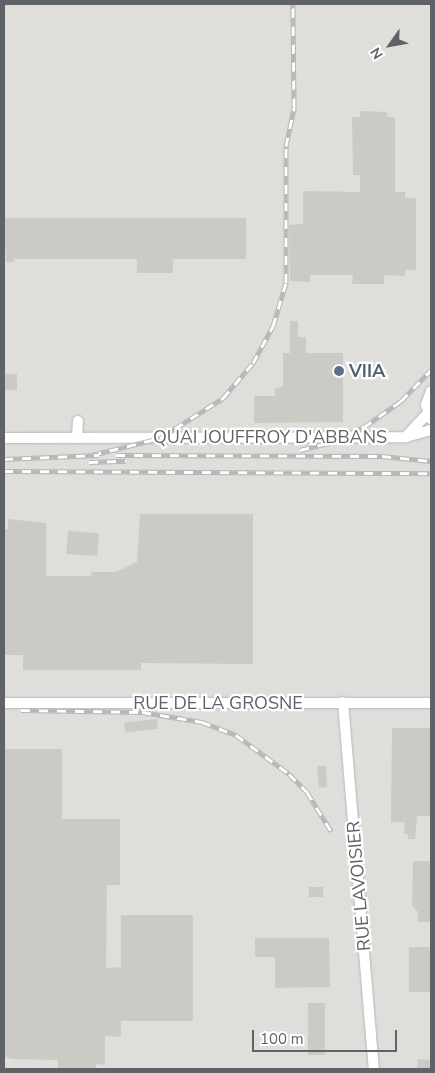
<!DOCTYPE html>
<html>
<head>
<meta charset="utf-8">
<style>
	body { margin:0 }
	#map { position:relative; width:435px; height:1073px; overflow:hidden; background:#f1efe8; font-family:"Nunito Sans",sans-serif }
	div>[style] { position:absolute }
	.industrial>* { inset:0; background:#e0deda; transform-origin:0 0 }
	.building>* { inset:0; background:#cccac5; transform-origin:0 0 }
	.roads { filter:drop-shadow(0 0 1px #b5b8bc) drop-shadow(0 0 1px #b5b8bc) }
	.minor>* { height:10px; margin:-5px; padding:0 5px; transform-origin:5px; border-radius:5px; background:#fff }
	.rail>* { height:5px; margin-top:-2.5px; transform-origin:0; background:repeating-linear-gradient(90deg,#fff 0 9px,#b6b7b8 0 18px); box-sizing:border-box; border-block:1px solid #b6b7b8 }
	.dots>* { width:14px; height:14px; translate:-50% -50%; box-sizing:border-box; border:2px solid #fff; border-radius:50% }
	span { translate:-50% -50%; white-space:nowrap; text-align:center; line-height:1.15; -webkit-text-stroke:4.5px #fff; paint-order:stroke }
	.service-label { font-size:18px; color:#4e5e75; font-weight:700 }
	.left { translate:0 -50%; text-align:left }
	.street-label { font-size:18px; color:#5f6368 }
	.frame { position:absolute; inset:0; border:5px solid #5f6368; pointer-events:none }
	.north { position:absolute; left:365px; top:20px; width:50px; height:50px; -webkit-text-stroke:4px #fff; paint-order:stroke; rotate:238deg; font-size:14px; font-weight:700; line-height:20px; text-align:center; color:#5f6368 }
	.north::after { content:''; display:block; margin:auto; width:18px; height:22px; background:#5f6368; clip-path:polygon(50% 0,100% 100%,50% 72%,0 100%) }
	.scale { position:absolute; left:252px; top:1030px; width:145px; height:22px; box-sizing:border-box; border:2px solid #5f6368; border-top:0; padding-left:6px; font-size:15px; line-height:18px; white-space:nowrap; color:#5f6368; -webkit-text-stroke:4px #fff; paint-order:stroke }
</style>
</head>
<body>
<div id="map">
	<div class="industrial">
		<div style="left:4px;top:4px;width:427px;height:1065px"></div>
	</div>
	<div class="building">
		<div style="clip-path:polygon(360px 111px,387px 112px,387px 117px,395px 117px,395px 192px,405px 192px,405px 198px,416px 198px,416px 270px,405px 270px,405px 276px,384px 275px,384px 284px,352px 284px,353px 275px,310px 275px,310px 282px,290px 281px,289px 225px,303px 224px,303px 191px,360px 192px,360px 175px,353px 175px,352px 117px,360px 117px)"></div>
		<div style="clip-path:polygon(4px 218px,246px 218px,246px 259px,173px 259px,173px 273px,137px 273px,137px 259px,14px 259px,14px 262px,6px 262px)"></div>
		<div style="clip-path:polygon(290px 321px,298px 321px,298px 337px,306px 337px,306px 353px,343px 353px,343px 422px,254px 423px,254px 396px,275px 396px,275px 388px,283px 387px,283px 353px,290px 353px)"></div>
		<div style="left:4px;top:374px;width:13px;height:16px"></div>
		<div style="clip-path:polygon(140px 514px,253px 514px,253px 664px,141px 663px,141px 670px,23px 670px,23px 655px,4px 655px,4px 529px,8px 529px,8px 519px,46px 523px,46px 576px,92px 576px,91px 572px,116px 572px,137px 562px)"></div>
		<div style="left:68px;top:531px;width:31px;height:23px;rotate:4deg"></div>
		<div style="left:157px;top:719px;width:10px;height:33px;rotate:84deg"></div>
		<div style="clip-path:polygon(392px 728px,431px 728px,431px 816px,417px 816px,415px 839px,408px 839px,408px 834px,404px 834px,405px 822px,391px 822px)"></div>
		<div style="clip-path:polygon(4px 749px,62px 749px,62px 819px,120px 819px,120px 885px,107px 885px,106px 968px,121px 967px,121px 915px,193px 915px,193px 1021px,121px 1021px,121px 1037px,105px 1036px,105px 1065px,96px 1064px,96px 1069px,58px 1069px,58px 1060px,11px 1059px,4px 1056px)"></div>
		<div style="clip-path:polygon(317px 766px,326px 766px,327px 787px,319px 788px)"></div>
		<div style="clip-path:polygon(413px 861px,431px 861px,431px 922px,418px 922px,418px 912px,412px 906px)"></div>
		<div style="left:309px;top:887px;width:14px;height:10px"></div>
		<div style="clip-path:polygon(255px 938px,329px 938px,330px 987px,275px 988px,275px 957px,255px 957px)"></div>
		<div style="left:431px;top:947px;width:45px;height:22px;rotate:90deg"></div>
		<div style="left:308px;top:1003px;width:17px;height:52px"></div>
		<div style="clip-path:polygon(418px 1059px,431px 1060px,431px 1069px,417px 1069px)"></div>
	</div>
	<div class="roads">
		<div class="minor">
			<div style="left:431px;top:391px;width:15px;rotate:110deg"></div>
			<div style="left:426px;top:405px;width:15px;rotate:70deg"></div>
			<div style="left:428px;top:413px;width:33px;rotate:133deg"></div>
			<div style="left:406px;top:437px;width:26px;rotate:-16deg"></div>
			<div style="left:4px;top:438px;width:402px;rotate:-0.1deg"></div>
			<div style="left:77px;top:438px;width:17px;rotate:-87deg"></div>
			<div style="left:343px;top:702px;width:368px;rotate:85.2deg"></div>
			<div style="left:4px;top:703px;width:427px"></div>
		</div>
	</div>
	<div class="rail">
		<div style="left:300px;top:450px;width:30px;rotate:-14deg"></div>
		<div style="left:329px;top:443px;width:38px;rotate:-25deg"></div>
		<div style="left:364px;top:427px;width:45px;rotate:-35.1deg"></div>
		<div style="left:401px;top:401px;width:43px;rotate:-45.9deg"></div>
		<div style="left:92px;top:455px;width:70px;rotate:-14deg"></div>
		<div style="left:160px;top:438px;width:75px;rotate:-32.4deg"></div>
		<div style="left:223px;top:398px;width:46px;rotate:-49.4deg"></div>
		<div style="left:253px;top:363px;width:42px;rotate:-61.6deg"></div>
		<div style="left:273px;top:326px;width:45px;rotate:-73.2deg"></div>
		<div style="left:286px;top:283px;width:137px;rotate:-90deg"></div>
		<div style="left:286px;top:146px;width:40px;rotate:-78deg"></div>
		<div style="left:294px;top:107px;width:103px;rotate:-90.6deg"></div>
		<div style="left:116px;top:455px;width:266px;rotate:0.2deg"></div>
		<div style="left:382px;top:456px;width:49px;rotate:5.8deg"></div>
		<div style="left:4px;top:459px;width:95px;rotate:-2.4deg"></div>
		<div style="left:89px;top:462px;width:37px;rotate:-2deg"></div>
		<div style="left:4px;top:471px;width:427px;rotate:0.3deg"></div>
		<div style="left:21px;top:710px;width:121px;rotate:0.9deg"></div>
		<div style="left:142px;top:712px;width:61px;rotate:9.5deg"></div>
		<div style="left:202px;top:722px;width:36px;rotate:21deg"></div>
		<div style="left:236px;top:735px;width:66px;rotate:36.3deg"></div>
		<div style="left:289px;top:774px;width:25px;rotate:45deg"></div>
		<div style="left:307px;top:792px;width:46px;rotate:58.4deg"></div>
	</div>
	<div class="dots">
		<div style="left:339px;top:371px;background:#5c6f8a"></div>
	</div>
	<div class="service-label">
		<span class="left" style="left:349px;top:371px">VIIA</span>
	</div>
	<div class="street-label">
		<span style="left:270px;top:437px">QUAI JOUFFROY D'ABBANS</span>
		<span style="left:218px;top:703px">RUE DE LA GROSNE</span>
		<span style="left:359px;top:886px;rotate:-95deg">RUE LAVOISIER</span>
	</div>
	<div class="frame"></div>
	<div class="north">N</div>
	<div class="scale">100 m</div>
</div>
</body>
</html>
